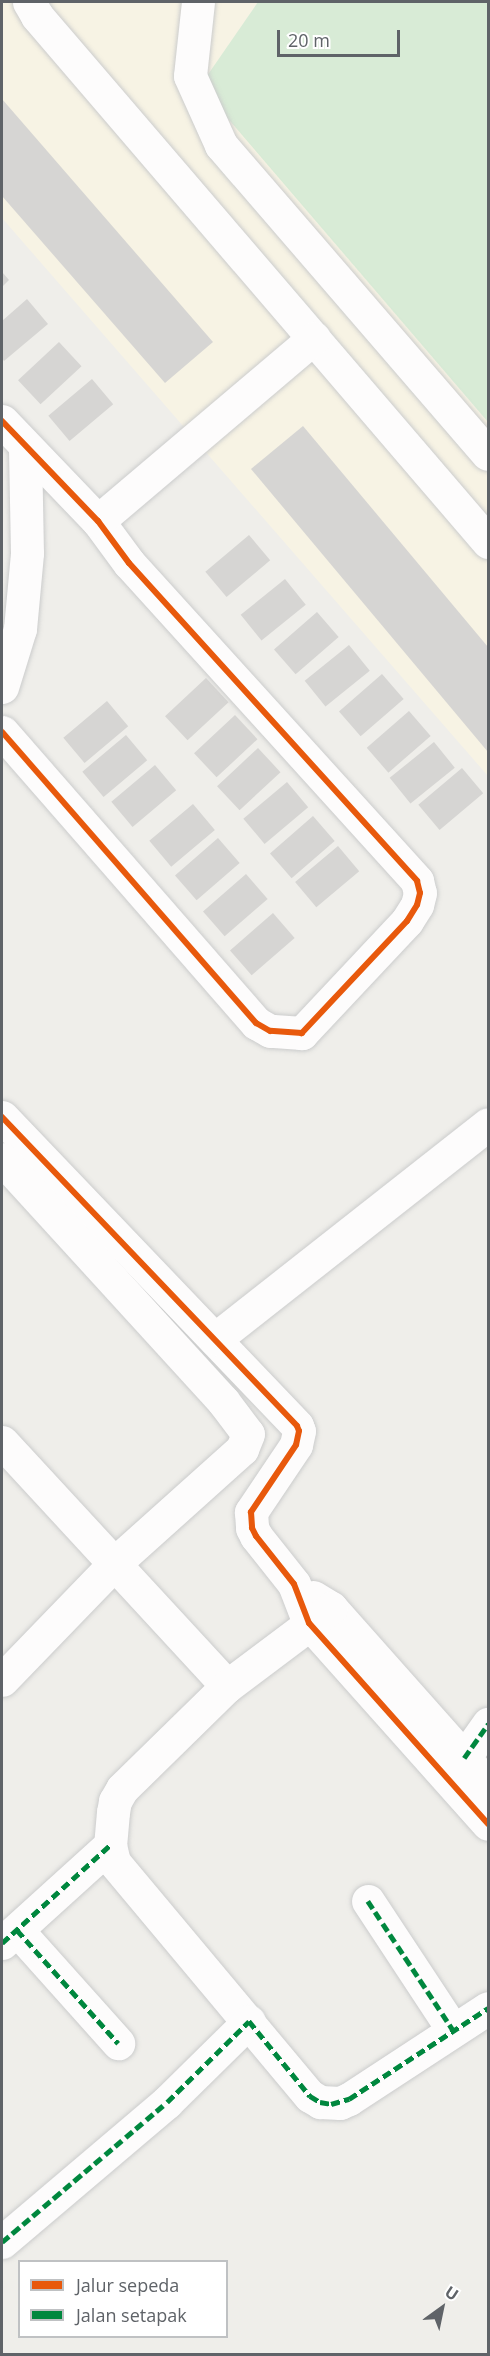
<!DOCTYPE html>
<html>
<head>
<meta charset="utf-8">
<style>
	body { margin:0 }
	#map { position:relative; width:490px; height:2356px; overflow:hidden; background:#efeeea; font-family:"Open Sans",sans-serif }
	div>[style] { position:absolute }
	.commercial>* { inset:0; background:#f7f3e4 }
	.green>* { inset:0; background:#d8ebd6 }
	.building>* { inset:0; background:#d6d5d3; transform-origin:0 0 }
	.roads { filter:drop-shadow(0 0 2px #cbcccc) drop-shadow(0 0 2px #cbcccc) }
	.minor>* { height:33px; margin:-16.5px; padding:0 16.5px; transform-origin:16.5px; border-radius:16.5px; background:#fdfcfc }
	.quiet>* { height:4.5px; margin-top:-2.25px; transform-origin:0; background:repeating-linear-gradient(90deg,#00873e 0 9px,transparent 0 13.5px) }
	.cycleway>* { height:6px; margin:-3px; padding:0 3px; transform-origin:3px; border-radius:3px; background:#e8590c }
	span { translate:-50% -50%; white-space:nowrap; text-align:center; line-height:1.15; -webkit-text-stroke:5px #fff; paint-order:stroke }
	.frame { position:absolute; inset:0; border:3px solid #5f6368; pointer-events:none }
	.legend { position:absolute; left:18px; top:2260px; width:210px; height:78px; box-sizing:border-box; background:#fff; border:2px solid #bfc1c3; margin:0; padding:8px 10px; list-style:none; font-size:18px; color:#5f6368 }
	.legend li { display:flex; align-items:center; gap:12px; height:30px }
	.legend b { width:30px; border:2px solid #bfc1c3 }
	.north { position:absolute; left:412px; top:2278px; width:60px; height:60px; -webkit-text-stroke:4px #fff; paint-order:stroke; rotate:33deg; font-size:16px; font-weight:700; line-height:24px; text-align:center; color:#5f6368 }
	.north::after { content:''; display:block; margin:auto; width:21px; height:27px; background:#5f6368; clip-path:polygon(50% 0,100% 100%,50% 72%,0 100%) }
	.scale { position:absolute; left:277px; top:30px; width:123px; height:27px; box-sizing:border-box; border:3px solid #5f6368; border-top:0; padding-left:8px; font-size:18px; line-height:21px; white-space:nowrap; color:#5f6368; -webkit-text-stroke:4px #fff; paint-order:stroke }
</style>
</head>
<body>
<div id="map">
	<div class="commercial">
		<div style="clip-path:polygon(2px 2px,258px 2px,201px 86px,488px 422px,488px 776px,2px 218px)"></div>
	</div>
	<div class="green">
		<div style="clip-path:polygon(258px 2px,488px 2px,488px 422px,200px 86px)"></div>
	</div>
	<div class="building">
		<div style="clip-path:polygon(2px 99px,213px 342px,165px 383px,2px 196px)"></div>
		<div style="clip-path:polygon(2px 272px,9px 280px,2px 287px)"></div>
		<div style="clip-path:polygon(27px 299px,48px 324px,4px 361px,2px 358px,2px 321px)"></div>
		<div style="left:59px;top:342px;width:33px;height:56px;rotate:47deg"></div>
		<div style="left:92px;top:379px;width:33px;height:57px;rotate:50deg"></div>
		<div style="clip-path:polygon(303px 426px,488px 647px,488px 752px,251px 469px)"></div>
		<div style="left:249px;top:535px;width:33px;height:57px;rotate:50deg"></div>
		<div style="left:285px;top:579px;width:33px;height:57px;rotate:51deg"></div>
		<div style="left:317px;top:612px;width:33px;height:57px;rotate:49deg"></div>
		<div style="left:349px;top:645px;width:33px;height:57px;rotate:51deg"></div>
		<div style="left:382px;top:674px;width:33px;height:57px;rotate:49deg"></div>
		<div style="left:206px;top:678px;width:33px;height:56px;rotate:47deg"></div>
		<div style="left:107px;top:701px;width:33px;height:57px;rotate:50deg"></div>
		<div style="left:409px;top:711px;width:33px;height:56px;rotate:49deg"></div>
		<div style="left:235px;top:715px;width:33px;height:56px;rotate:47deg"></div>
		<div style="left:126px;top:735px;width:33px;height:57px;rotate:50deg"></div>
		<div style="left:434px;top:742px;width:33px;height:57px;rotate:51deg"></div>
		<div style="left:258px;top:748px;width:33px;height:56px;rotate:47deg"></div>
		<div style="left:155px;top:765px;width:33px;height:57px;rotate:50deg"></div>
		<div style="left:462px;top:768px;width:33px;height:57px;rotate:50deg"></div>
		<div style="left:287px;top:782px;width:33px;height:57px;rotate:50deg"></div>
		<div style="left:193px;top:804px;width:34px;height:57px;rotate:50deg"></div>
		<div style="left:313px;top:816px;width:33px;height:57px;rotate:49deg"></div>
		<div style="left:218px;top:838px;width:33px;height:57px;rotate:49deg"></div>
		<div style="left:338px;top:846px;width:33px;height:56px;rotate:50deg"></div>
		<div style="left:246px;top:874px;width:33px;height:57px;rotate:49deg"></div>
		<div style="left:273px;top:913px;width:33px;height:57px;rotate:49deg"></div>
	</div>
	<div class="roads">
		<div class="minor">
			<div style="left:29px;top:2px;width:16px;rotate:60deg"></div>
			<div style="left:37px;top:16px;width:693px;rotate:49.39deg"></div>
			<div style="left:198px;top:2px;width:74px;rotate:96.2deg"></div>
			<div style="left:190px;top:76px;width:76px;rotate:65.8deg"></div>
			<div style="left:221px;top:145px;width:408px;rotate:49.2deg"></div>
			<div style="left:2px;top:421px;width:139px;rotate:46.2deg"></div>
			<div style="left:98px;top:521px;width:52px;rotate:53.6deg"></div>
			<div style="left:129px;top:563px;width:429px;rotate:47.8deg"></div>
			<div style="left:417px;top:881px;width:12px;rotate:76deg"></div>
			<div style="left:420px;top:893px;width:12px;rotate:104deg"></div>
			<div style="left:417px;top:905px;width:19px;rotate:122deg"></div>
			<div style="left:407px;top:921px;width:154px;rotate:133.2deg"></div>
			<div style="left:302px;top:1033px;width:32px;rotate:-176deg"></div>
			<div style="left:270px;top:1031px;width:16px;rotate:-150deg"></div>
			<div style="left:256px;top:1023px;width:386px;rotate:-131.1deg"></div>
			<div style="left:98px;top:521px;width:283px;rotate:-40.3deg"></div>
			<div style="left:2px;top:687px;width:61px;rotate:-72.8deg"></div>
			<div style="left:20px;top:629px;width:76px;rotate:-84.7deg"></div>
			<div style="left:27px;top:553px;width:104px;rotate:-91.1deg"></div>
			<div style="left:2px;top:1117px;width:427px;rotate:46.3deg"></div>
			<div style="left:297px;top:1426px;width:5px;rotate:68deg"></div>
			<div style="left:299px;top:1431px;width:14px;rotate:102deg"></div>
			<div style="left:296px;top:1445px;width:81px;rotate:123.9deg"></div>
			<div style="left:251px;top:1512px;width:16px;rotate:86deg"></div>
			<div style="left:252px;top:1528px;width:9px;rotate:63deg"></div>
			<div style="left:256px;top:1536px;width:61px;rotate:51.6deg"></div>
			<div style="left:294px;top:1584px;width:42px;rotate:69deg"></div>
			<div style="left:309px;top:1623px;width:269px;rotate:48.3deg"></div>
			<div style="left:2px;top:1159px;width:328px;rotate:47.6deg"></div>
			<div style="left:223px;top:1401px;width:41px;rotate:52.9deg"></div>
			<div style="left:248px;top:1434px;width:16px;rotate:112deg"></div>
			<div style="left:242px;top:1449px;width:172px;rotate:138.1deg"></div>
			<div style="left:114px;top:1564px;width:161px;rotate:134deg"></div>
			<div style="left:215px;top:1339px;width:347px;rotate:-38.2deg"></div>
			<div style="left:2px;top:1442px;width:332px;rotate:47.3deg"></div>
			<div style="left:313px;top:1597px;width:21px;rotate:31deg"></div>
			<div style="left:331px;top:1608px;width:237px;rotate:48.4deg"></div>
			<div style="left:331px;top:1608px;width:130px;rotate:143.1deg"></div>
			<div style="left:227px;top:1686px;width:147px;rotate:135.6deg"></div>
			<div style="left:122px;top:1789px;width:14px;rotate:120deg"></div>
			<div style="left:115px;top:1801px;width:11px;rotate:100deg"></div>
			<div style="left:113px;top:1812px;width:33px;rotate:95deg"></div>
			<div style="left:110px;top:1845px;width:17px;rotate:77deg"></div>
			<div style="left:114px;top:1862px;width:305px;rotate:50.1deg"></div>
			<div style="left:310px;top:2096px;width:12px;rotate:31deg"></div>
			<div style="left:320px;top:2102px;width:20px;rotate:3deg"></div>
			<div style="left:340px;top:2103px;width:10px;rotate:-24deg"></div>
			<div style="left:349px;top:2099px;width:166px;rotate:-33.2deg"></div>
			<div style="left:464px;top:1758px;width:42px;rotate:-54.8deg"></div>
			<div style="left:368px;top:1901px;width:154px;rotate:56.6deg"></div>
			<div style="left:17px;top:1930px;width:152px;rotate:48.2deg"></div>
			<div style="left:2px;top:1943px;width:146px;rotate:-42.2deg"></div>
			<div style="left:2px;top:2242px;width:216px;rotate:-40.3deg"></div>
			<div style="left:167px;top:2102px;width:115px;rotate:-44.6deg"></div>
		</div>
	</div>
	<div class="quiet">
		<div style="left:464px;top:1758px;width:42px;rotate:-54.8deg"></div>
		<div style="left:368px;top:1901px;width:154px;rotate:56.6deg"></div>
		<div style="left:17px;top:1930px;width:152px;rotate:48.2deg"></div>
		<div style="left:2px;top:1943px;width:146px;rotate:-42.2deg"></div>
		<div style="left:2px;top:2242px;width:216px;rotate:-40.3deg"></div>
		<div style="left:167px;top:2102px;width:115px;rotate:-44.6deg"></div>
		<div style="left:249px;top:2021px;width:97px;rotate:50.9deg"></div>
		<div style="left:310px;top:2096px;width:12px;rotate:31deg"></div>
		<div style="left:320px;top:2102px;width:11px;rotate:10deg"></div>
		<div style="left:331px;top:2104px;width:19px;rotate:-16deg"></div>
		<div style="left:349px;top:2099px;width:166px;rotate:-33.2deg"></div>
	</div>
	<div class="cycleway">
		<div style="left:2px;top:421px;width:139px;rotate:46.2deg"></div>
		<div style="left:98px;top:521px;width:52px;rotate:53.6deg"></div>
		<div style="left:129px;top:563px;width:429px;rotate:47.8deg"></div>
		<div style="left:417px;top:881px;width:12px;rotate:76deg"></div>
		<div style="left:420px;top:893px;width:12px;rotate:104deg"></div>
		<div style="left:417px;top:905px;width:19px;rotate:122deg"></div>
		<div style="left:407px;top:921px;width:154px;rotate:133.2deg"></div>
		<div style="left:302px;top:1033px;width:32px;rotate:-176deg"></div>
		<div style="left:270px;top:1031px;width:16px;rotate:-150deg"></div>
		<div style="left:256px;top:1023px;width:386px;rotate:-131.1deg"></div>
		<div style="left:2px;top:1117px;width:427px;rotate:46.3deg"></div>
		<div style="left:297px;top:1426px;width:5px;rotate:68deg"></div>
		<div style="left:299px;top:1431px;width:14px;rotate:102deg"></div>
		<div style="left:296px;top:1445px;width:81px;rotate:123.9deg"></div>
		<div style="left:251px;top:1512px;width:16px;rotate:86deg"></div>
		<div style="left:252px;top:1528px;width:9px;rotate:63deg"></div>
		<div style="left:256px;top:1536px;width:61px;rotate:51.6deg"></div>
		<div style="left:294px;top:1584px;width:42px;rotate:69deg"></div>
		<div style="left:309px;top:1623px;width:269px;rotate:48.3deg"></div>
	</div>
	<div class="frame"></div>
	<ul class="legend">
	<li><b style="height:8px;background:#e8590c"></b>Jalur sepeda</li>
	<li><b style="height:8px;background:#00873e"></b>Jalan setapak</li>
	</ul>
	<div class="north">U</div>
	<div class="scale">20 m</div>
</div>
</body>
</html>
